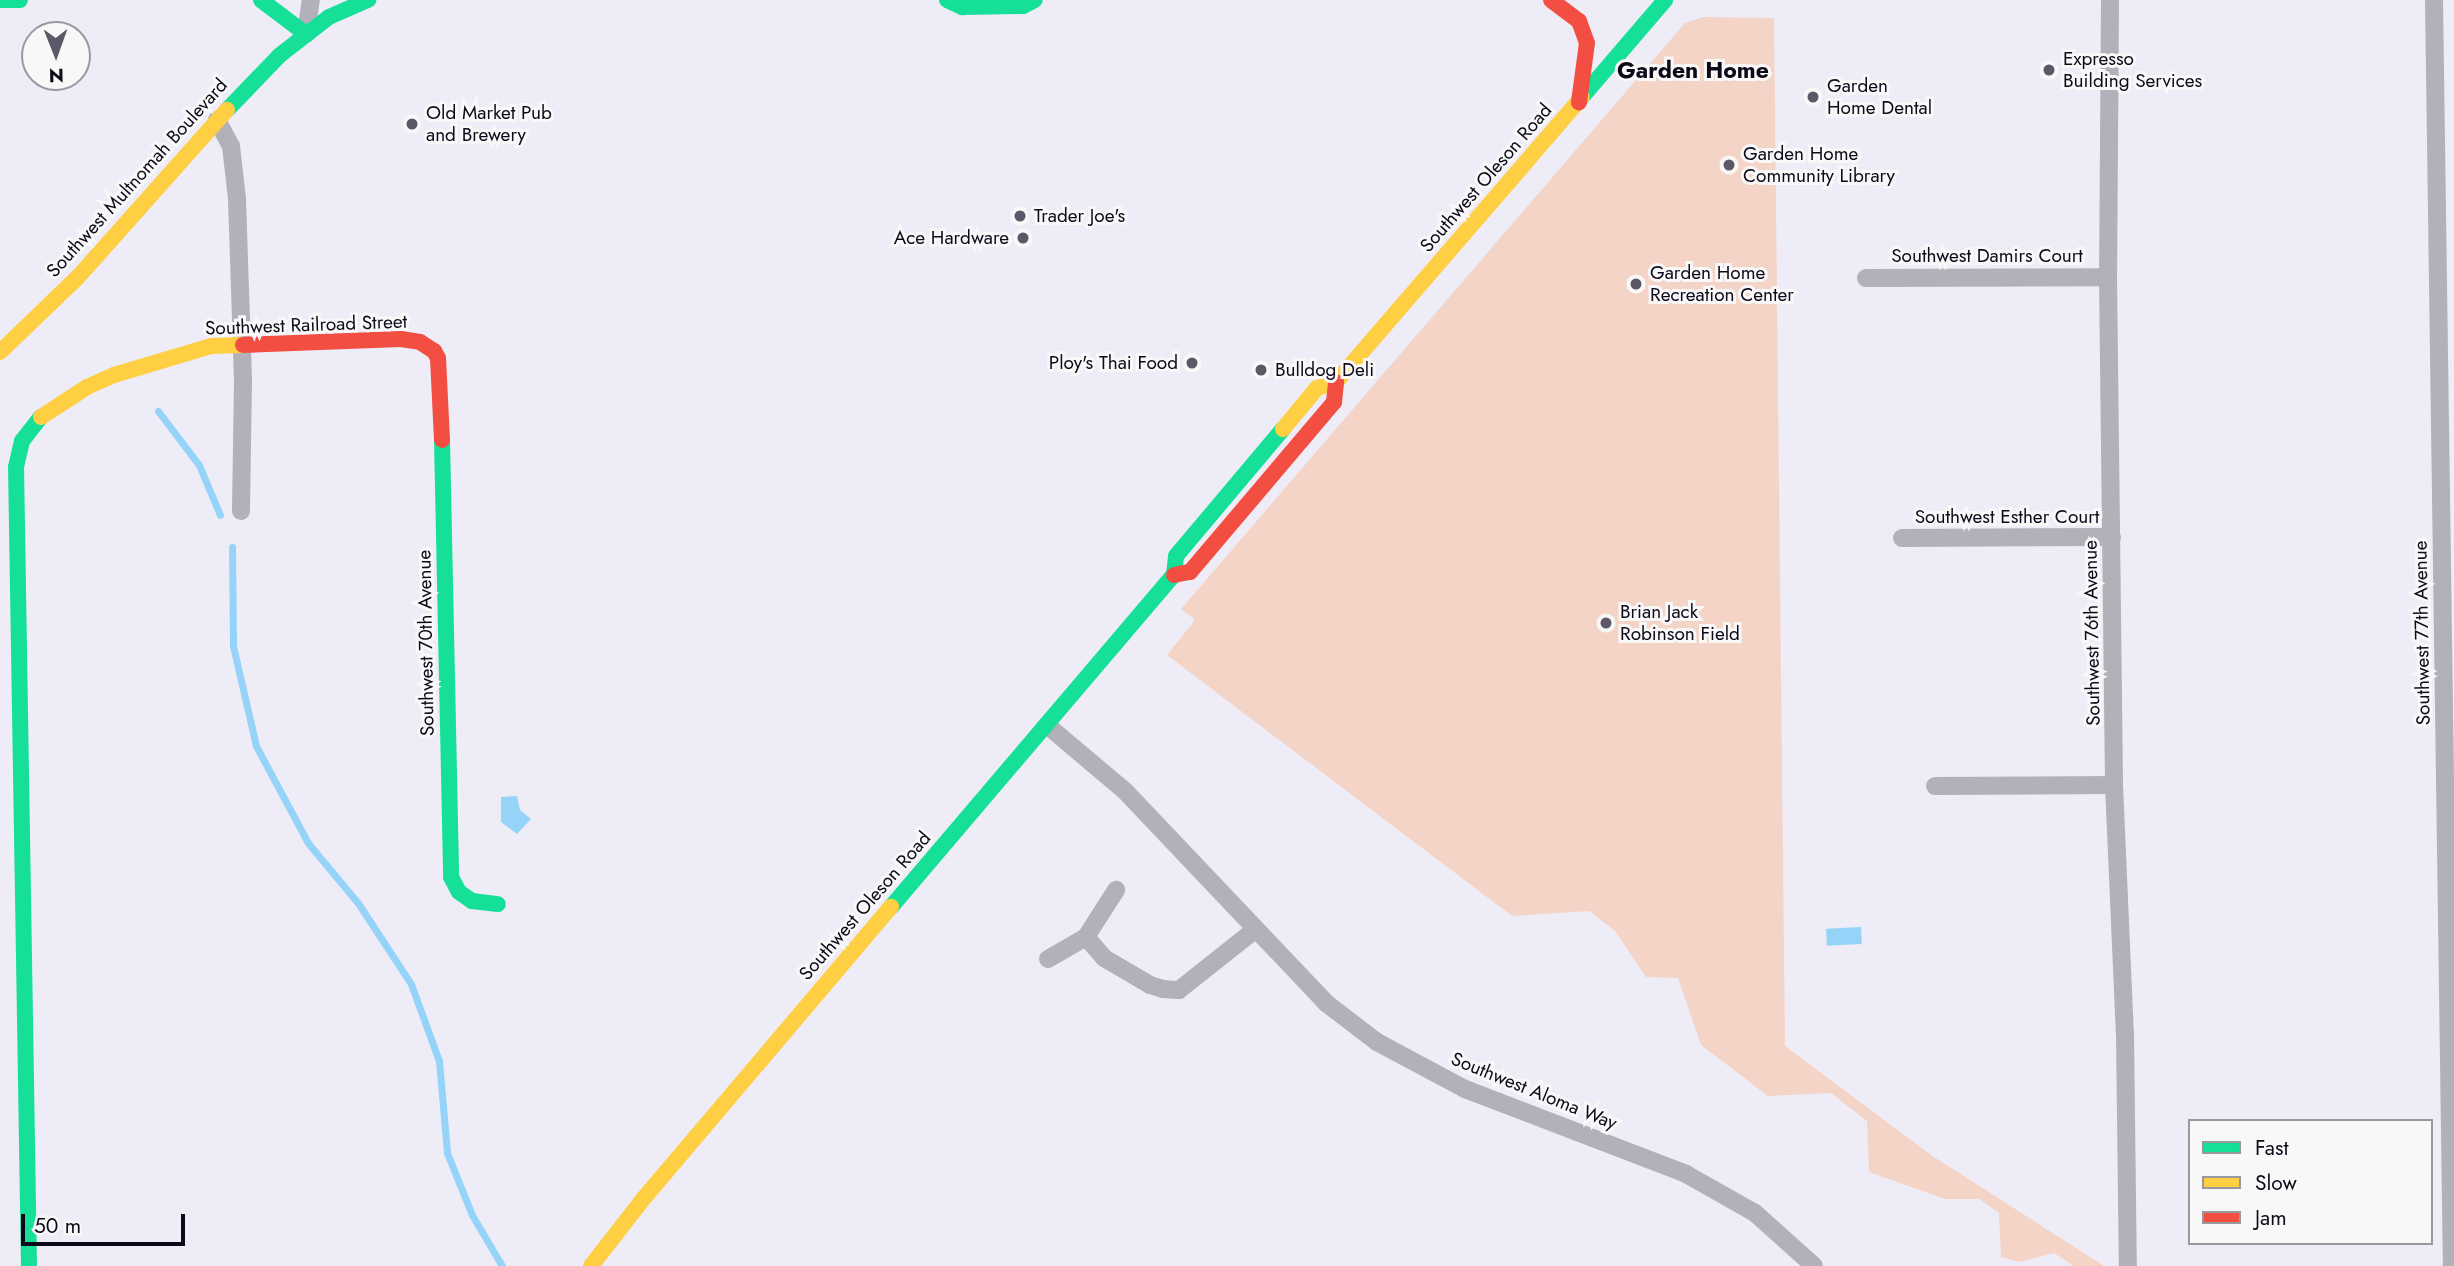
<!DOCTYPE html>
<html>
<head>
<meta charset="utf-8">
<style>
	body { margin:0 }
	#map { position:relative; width:2454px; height:1266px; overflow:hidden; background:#eeecf7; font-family:Jost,sans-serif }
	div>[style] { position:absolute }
	.green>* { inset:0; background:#f4d4c6 }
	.water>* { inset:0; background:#95d4f8; transform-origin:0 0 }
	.stream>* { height:7px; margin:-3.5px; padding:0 3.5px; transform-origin:3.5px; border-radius:3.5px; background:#95d4f8 }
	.street>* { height:18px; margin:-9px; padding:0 9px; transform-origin:9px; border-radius:9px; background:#b2b0b8 }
	.fast>* { height:16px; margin:-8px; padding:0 8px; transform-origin:8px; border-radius:8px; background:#16e098 }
	.slow>* { height:16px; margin:-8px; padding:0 8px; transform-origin:8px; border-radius:8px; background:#ffcf43 }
	.jam>* { height:16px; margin:-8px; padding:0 8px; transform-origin:8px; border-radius:8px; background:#f24e42 }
	.dots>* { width:19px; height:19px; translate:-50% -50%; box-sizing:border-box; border:4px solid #f8f8f8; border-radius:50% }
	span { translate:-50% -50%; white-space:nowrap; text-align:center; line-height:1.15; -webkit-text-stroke:6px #f8f8f8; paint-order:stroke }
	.poi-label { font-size:19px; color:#0d0919 }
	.left { translate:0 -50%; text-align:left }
	.right { translate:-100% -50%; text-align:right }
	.street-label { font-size:19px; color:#0d0919 }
	.quarter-label { font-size:23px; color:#0d0919; font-weight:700 }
	.legend { position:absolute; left:2188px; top:1119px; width:245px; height:126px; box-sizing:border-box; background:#f8f8f8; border:2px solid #9a989f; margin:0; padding:9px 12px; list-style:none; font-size:21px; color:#0d0919 }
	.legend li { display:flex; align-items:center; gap:14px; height:35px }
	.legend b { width:35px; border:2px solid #9a989f }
	.north { position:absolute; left:21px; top:21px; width:70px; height:70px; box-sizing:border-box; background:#f8f8f8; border:2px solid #9a989f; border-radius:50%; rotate:179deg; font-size:19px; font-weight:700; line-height:28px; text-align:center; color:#0d0919 }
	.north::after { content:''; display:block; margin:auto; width:24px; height:32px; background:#5c5867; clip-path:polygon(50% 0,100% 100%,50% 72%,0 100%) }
	.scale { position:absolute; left:21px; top:1214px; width:164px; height:32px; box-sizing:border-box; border:4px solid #0d0919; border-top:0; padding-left:9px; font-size:21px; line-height:24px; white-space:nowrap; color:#0d0919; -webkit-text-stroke:5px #f8f8f8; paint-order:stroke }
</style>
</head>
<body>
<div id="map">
	<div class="green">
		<div style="clip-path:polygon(1703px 17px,1774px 18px,1785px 1046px,1931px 1155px,2104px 1266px,2074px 1266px,2054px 1253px,2019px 1262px,2001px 1257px,1999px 1213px,1979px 1199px,1945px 1199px,1869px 1172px,1867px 1121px,1831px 1093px,1768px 1096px,1701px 1045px,1678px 978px,1646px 977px,1615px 931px,1589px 911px,1512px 916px,1167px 655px,1195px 620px,1181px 609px,1685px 23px)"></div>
	</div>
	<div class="water">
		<div style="clip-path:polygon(517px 796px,520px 810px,531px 819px,517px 834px,501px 822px,501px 797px)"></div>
		<div style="left:1861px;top:927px;width:17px;height:35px;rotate:87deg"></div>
	</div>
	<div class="stream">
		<div style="left:158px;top:411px;width:68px;rotate:52.8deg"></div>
		<div style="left:199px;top:465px;width:54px;rotate:67.2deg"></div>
		<div style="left:232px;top:547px;width:99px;rotate:89.4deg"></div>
		<div style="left:233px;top:646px;width:103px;rotate:77deg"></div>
		<div style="left:256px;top:746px;width:110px;rotate:61.8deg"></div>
		<div style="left:308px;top:843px;width:78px;rotate:50.2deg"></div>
		<div style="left:358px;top:903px;width:97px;rotate:56.8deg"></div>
		<div style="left:411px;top:984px;width:82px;rotate:70deg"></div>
		<div style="left:439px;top:1061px;width:92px;rotate:85deg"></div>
		<div style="left:447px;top:1153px;width:67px;rotate:68deg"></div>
		<div style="left:472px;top:1215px;width:59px;rotate:59.5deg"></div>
	</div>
	<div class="street">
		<div style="left:2110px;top:0;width:277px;rotate:90.4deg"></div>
		<div style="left:2108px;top:277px;width:508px;rotate:89.32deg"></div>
		<div style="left:2114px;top:785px;width:249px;rotate:87.5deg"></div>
		<div style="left:2125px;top:1034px;width:232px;rotate:89.3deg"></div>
		<div style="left:2434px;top:0;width:1266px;rotate:89.19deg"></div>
		<div style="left:306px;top:34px;width:34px;rotate:-82deg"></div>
		<div style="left:217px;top:120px;width:30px;rotate:62deg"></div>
		<div style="left:231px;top:146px;width:53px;rotate:83.5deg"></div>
		<div style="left:237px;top:199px;width:182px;rotate:88.1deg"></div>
		<div style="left:243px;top:381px;width:130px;rotate:90.9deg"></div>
		<div style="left:1866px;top:278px;width:242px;rotate:-0.2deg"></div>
		<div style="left:1902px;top:538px;width:210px;rotate:-0.3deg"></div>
		<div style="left:1048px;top:726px;width:101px;rotate:40.2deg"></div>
		<div style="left:1125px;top:791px;width:292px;rotate:46.5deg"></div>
		<div style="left:1326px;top:1003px;width:64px;rotate:37.4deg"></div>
		<div style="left:1377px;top:1042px;width:100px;rotate:28.1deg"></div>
		<div style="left:1465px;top:1089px;width:237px;rotate:21deg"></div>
		<div style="left:1686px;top:1174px;width:79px;rotate:29.5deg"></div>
		<div style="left:1755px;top:1213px;width:79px;rotate:41.9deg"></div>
		<div style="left:1935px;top:786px;width:179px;rotate:-0.3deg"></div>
		<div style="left:1086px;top:937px;width:28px;rotate:49deg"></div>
		<div style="left:1104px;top:958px;width:53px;rotate:30.4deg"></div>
		<div style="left:1150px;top:985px;width:14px;rotate:17deg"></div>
		<div style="left:1163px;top:989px;width:16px;rotate:4deg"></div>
		<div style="left:1179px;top:990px;width:98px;rotate:-38.4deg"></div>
		<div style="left:1048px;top:959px;width:44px;rotate:-30.1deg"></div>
		<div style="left:1086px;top:937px;width:56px;rotate:-57.4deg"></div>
	</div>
	<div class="fast">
		<div style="left:0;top:0;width:20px"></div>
		<div style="left:261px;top:0;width:56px;rotate:37.1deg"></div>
		<div style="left:947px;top:0;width:17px;rotate:25deg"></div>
		<div style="left:962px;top:7px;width:61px;rotate:-0.9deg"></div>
		<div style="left:1023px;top:6px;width:13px;rotate:-27deg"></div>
		<div style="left:1582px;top:97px;width:128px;rotate:-49.4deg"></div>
		<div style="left:227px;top:110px;width:76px;rotate:-46.1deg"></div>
		<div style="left:280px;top:55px;width:62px;rotate:-37.8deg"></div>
		<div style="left:329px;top:17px;width:43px;rotate:-23.6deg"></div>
		<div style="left:442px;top:440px;width:437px;rotate:88.8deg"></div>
		<div style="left:451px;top:877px;width:17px;rotate:62deg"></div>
		<div style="left:459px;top:892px;width:16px;rotate:35deg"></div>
		<div style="left:472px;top:901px;width:26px;rotate:7deg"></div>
		<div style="left:891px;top:907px;width:436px;rotate:-49.6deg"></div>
		<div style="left:1174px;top:575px;width:19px;rotate:-84deg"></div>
		<div style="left:1176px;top:556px;width:166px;rotate:-49.9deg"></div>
		<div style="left:29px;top:1266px;width:799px;rotate:-90.93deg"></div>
		<div style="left:16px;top:467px;width:27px;rotate:-77deg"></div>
		<div style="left:22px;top:441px;width:31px;rotate:-52deg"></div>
	</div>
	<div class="slow">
		<div style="left:0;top:352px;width:108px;rotate:-43.9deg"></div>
		<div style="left:78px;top:277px;width:224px;rotate:-48.3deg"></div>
		<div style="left:41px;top:417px;width:55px;rotate:-33.1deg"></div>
		<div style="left:87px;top:387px;width:30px;rotate:-24deg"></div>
		<div style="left:114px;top:375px;width:101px;rotate:-16.6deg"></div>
		<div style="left:211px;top:346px;width:32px;rotate:-2deg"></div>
		<div style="left:1283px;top:429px;width:53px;rotate:-50.3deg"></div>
		<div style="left:1317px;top:388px;width:20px;rotate:-18deg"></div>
		<div style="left:1336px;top:382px;width:376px;rotate:-49.2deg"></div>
		<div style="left:591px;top:1266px;width:86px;rotate:-52.1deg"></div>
		<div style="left:644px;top:1198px;width:382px;rotate:-49.7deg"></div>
	</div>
	<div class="jam">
		<div style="left:1551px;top:0;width:35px;rotate:37deg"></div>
		<div style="left:1579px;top:21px;width:23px;rotate:70deg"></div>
		<div style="left:1587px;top:43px;width:60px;rotate:97.7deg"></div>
		<div style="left:243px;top:345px;width:158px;rotate:-2.2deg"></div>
		<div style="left:401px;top:339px;width:19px;rotate:9deg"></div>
		<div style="left:420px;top:342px;width:17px;rotate:33deg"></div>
		<div style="left:434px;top:351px;width:8px;rotate:60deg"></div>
		<div style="left:438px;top:358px;width:82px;rotate:87.2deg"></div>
		<div style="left:1174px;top:575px;width:16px;rotate:-11deg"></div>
		<div style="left:1190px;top:572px;width:223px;rotate:-49.7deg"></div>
		<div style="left:1334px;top:402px;width:20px;rotate:-84deg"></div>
	</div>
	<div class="dots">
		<div style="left:2049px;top:70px;background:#5c5867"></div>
		<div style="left:1813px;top:97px;background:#5c5867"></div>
		<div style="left:412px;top:124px;background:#5c5867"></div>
		<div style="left:1729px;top:165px;background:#5c5867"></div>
		<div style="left:1020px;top:216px;background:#5c5867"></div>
		<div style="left:1023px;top:238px;background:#5c5867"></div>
		<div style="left:1636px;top:284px;background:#5c5867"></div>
		<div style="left:1192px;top:363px;background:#5c5867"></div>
		<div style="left:1261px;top:370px;background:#5c5867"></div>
		<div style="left:1606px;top:623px;background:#5c5867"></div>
	</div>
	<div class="poi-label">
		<span class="left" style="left:2063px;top:70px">Expresso<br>Building Services</span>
		<span class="left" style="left:1827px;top:97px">Garden<br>Home Dental</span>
		<span class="left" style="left:426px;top:124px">Old Market Pub<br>and Brewery</span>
		<span class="left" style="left:1743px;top:165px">Garden Home<br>Community Library</span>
		<span class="left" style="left:1034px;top:216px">Trader Joe's</span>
		<span class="right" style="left:1009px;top:238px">Ace Hardware</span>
		<span class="left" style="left:1650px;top:284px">Garden Home<br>Recreation Center</span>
		<span class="right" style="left:1178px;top:363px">Ploy's Thai Food</span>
		<span class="left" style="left:1275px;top:370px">Bulldog Deli</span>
		<span class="left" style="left:1620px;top:623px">Brian Jack<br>Robinson Field</span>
	</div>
	<div class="street-label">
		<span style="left:137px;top:178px;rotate:-48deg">Southwest Multnomah Boulevard</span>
		<span style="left:1486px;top:178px;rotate:-49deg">Southwest Oleson Road</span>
		<span style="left:1987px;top:256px">Southwest Damirs Court</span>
		<span style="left:306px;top:325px;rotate:-2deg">Southwest Railroad Street</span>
		<span style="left:2007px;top:517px">Southwest Esther Court</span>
		<span style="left:2092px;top:633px;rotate:-91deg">Southwest 76th Avenue</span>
		<span style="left:2422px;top:633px;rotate:-91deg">Southwest 77th Avenue</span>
		<span style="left:426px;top:643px;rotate:-91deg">Southwest 70th Avenue</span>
		<span style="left:865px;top:906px;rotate:-49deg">Southwest Oleson Road</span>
		<span style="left:1534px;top:1091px;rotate:22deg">Southwest Aloma Way</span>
	</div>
	<div class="quarter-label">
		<span style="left:1693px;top:70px">Garden Home</span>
	</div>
	<ul class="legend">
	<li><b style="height:9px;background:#16e098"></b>Fast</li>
	<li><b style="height:9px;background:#ffcf43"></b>Slow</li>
	<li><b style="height:9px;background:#f24e42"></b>Jam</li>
	</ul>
	<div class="north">N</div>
	<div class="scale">50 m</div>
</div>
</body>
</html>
